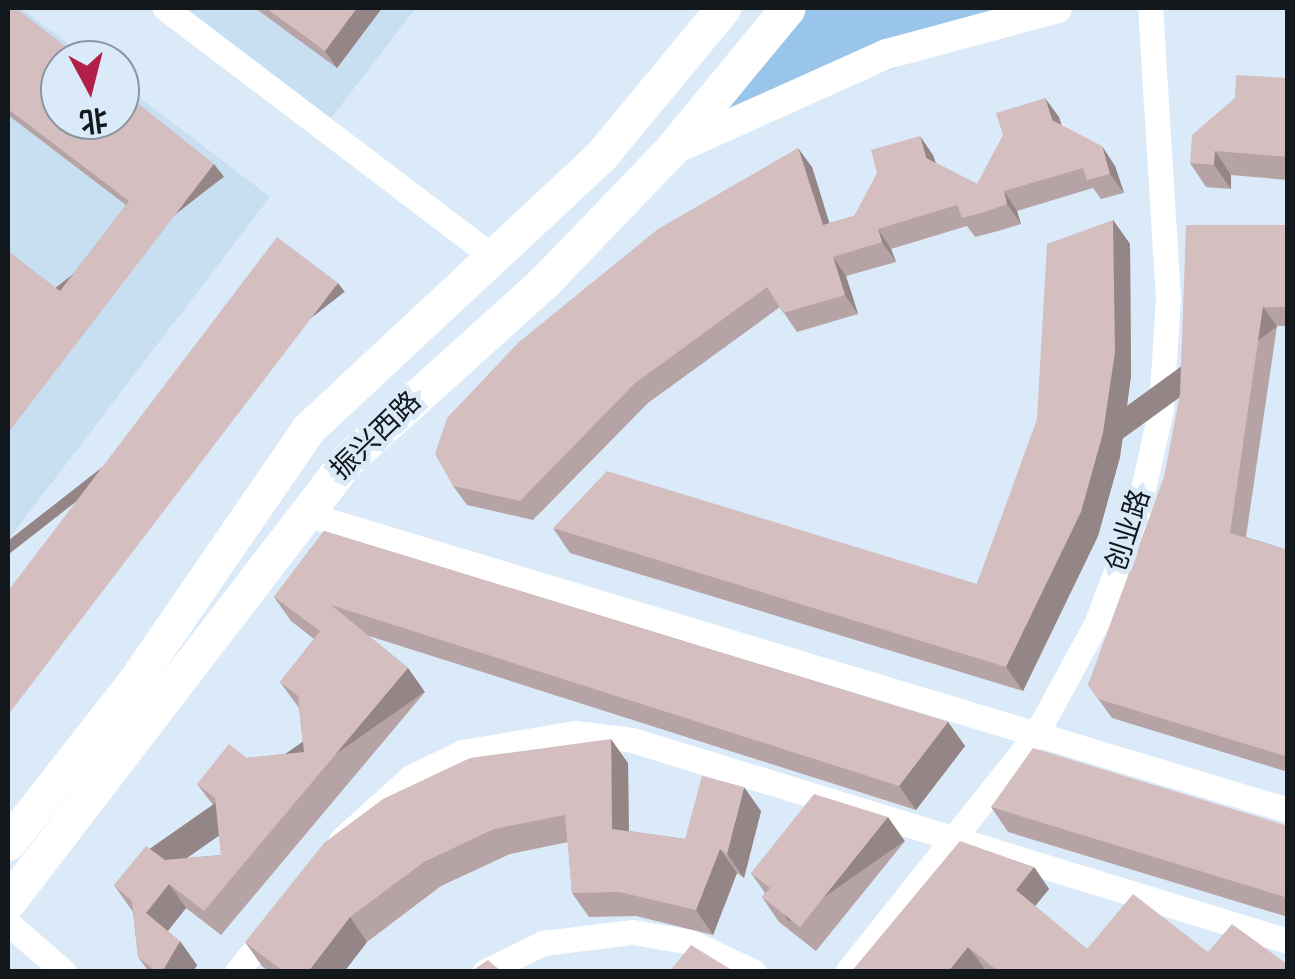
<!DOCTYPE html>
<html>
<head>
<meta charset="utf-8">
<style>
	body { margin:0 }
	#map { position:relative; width:1295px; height:979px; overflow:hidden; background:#dbeaf8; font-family:Overpass,"Noto Sans SC",sans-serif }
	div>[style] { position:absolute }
	.built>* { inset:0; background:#c8def1 }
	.green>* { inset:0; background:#9ac5ea }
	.minor>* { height:25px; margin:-12.5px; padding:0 12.5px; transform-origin:12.5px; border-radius:12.5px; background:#fff }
	.tertiary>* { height:30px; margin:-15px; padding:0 15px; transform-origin:15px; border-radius:15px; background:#fff }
	.secondary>* { height:35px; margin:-17.5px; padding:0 17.5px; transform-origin:17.5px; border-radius:17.5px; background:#fff }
	.wall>* { inset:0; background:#b6a3a5 }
	.shaded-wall>* { inset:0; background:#948586; transform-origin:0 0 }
	.building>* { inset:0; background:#d4bec0 }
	span { translate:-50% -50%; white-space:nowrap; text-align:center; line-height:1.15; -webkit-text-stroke:10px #dbeaf8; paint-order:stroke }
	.street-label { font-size:28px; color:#12181c }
	.frame { position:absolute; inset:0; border:10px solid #12181c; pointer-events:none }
	.north { position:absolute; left:40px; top:40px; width:100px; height:100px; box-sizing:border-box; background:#dbeaf8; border:2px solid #8b96a0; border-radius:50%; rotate:173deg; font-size:28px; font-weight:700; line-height:40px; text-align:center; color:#12181c }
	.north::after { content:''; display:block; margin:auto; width:35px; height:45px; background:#b2204a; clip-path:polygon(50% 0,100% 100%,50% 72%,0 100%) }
</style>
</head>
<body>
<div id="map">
	<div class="built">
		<div style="clip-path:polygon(8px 8px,21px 8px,90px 60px,60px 60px,60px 120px,120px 120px,120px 83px,270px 197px,8px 540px)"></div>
		<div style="clip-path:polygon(178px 8px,416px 8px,328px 122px)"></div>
	</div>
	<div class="green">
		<div style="clip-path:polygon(788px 8px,1057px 8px,670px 151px)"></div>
	</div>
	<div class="minor">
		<div style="left:165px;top:8px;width:409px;rotate:37.2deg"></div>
		<div style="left:306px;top:514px;width:1026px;rotate:16.77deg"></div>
		<div style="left:341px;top:840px;width:94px;rotate:-42deg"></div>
		<div style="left:411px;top:777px;width:57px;rotate:-26.1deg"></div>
		<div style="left:462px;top:752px;width:115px;rotate:-9.5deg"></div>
		<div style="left:575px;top:733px;width:57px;rotate:7deg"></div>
		<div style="left:632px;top:740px;width:686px;rotate:17.04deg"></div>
		<div style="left:8px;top:923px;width:74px;rotate:41.2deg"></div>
		<div style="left:237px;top:972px;width:58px;rotate:-52deg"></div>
		<div style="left:484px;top:972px;width:66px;rotate:-26.2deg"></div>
		<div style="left:543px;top:943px;width:91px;rotate:-7deg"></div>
		<div style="left:633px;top:932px;width:59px;rotate:9.8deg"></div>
		<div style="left:691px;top:942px;width:70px;rotate:25.5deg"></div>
		<div style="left:847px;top:972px;width:304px;rotate:-51.5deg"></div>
		<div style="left:1036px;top:734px;width:125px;rotate:-61.4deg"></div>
		<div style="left:1096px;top:624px;width:116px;rotate:-69.2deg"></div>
		<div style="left:1137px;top:516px;width:110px;rotate:-77.4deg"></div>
		<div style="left:1161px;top:409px;width:110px;rotate:-86.4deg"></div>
		<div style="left:1168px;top:299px;width:292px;rotate:-93.5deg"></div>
	</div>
	<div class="tertiary">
		<div style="left:670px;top:151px;width:238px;rotate:-24.1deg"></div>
		<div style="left:887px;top:54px;width:176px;rotate:-15.1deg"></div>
	</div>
	<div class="secondary">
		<div style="left:8px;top:843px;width:206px;rotate:-51.9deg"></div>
		<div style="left:135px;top:681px;width:306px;rotate:-55.5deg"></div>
		<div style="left:308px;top:429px;width:398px;rotate:-43deg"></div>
		<div style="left:599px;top:158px;width:195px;rotate:-50.4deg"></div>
		<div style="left:8px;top:902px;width:558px;rotate:-52.49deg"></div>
		<div style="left:348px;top:459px;width:263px;rotate:-42.1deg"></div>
		<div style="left:543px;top:283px;width:183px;rotate:-46.1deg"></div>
		<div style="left:670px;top:151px;width:185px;rotate:-50.5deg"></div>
	</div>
	<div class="wall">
		<div style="clip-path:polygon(8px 8px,224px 177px,60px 291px,126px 205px,8px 115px)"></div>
		<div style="clip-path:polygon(255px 8px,382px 8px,337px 68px)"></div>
		<div style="clip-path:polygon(1287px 78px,1288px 180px,1231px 175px,1231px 189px,1206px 187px,1190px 163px)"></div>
		<div style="clip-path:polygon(1059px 117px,1061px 125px,1115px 166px,1124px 193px,1101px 199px,1093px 188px,1017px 211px,1021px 224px,998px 231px,975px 237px,967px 226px,891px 249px,896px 262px,846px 276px,858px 314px,797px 332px,780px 307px,648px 403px,533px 520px,467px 505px,453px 486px,812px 167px,829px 223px,854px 216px,933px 155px,936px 163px,977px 184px)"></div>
		<div style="clip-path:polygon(1113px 220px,1130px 244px,1131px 376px,1120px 457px,1098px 536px,1023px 691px,570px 553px,553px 528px,977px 584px)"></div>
		<div style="clip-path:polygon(1288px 225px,1288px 326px,1277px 326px,1246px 537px,1288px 550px,1288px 772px,1112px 718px,1088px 685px)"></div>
		<div style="clip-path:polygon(324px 531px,948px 722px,965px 746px,916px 810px,369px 636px,408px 668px,425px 692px,221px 935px,186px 908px,168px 931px,197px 965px,193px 972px,149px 972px,138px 957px,133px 912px,114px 885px,165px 860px,221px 855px,217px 810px,197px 784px,247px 758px,304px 752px,299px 708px,280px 682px,314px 639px,291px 621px,274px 597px)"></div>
		<div style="clip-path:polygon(628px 763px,629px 831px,685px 839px,761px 811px,744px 878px,737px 873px,713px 935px,636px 916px,589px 917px,572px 893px,568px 842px,510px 854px,441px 886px,367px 942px,344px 972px,269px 972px,262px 966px,245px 942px)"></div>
		<div style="clip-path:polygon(991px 807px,1288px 826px,1288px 917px,1008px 832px)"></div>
		<div style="clip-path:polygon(905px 841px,816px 951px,779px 922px,762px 897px,765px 893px,751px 873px)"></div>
		<div style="clip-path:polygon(1034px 867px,1049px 889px,1035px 906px,1087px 949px,1208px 952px,1288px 972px,988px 972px,984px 968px,981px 972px,851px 972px)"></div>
	</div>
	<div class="shaded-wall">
		<div style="clip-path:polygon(357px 8px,382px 8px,337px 68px,325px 51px)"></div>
		<div style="clip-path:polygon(1045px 98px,1059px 117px,1066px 139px,1052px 120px)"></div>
		<div style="clip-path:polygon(920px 136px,933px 155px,940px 177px,926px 158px)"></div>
		<div style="clip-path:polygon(1102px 146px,1115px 166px,1124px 193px,1110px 174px)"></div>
		<div style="clip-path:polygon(798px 148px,812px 167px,836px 244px,823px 225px)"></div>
		<div style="clip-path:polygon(1215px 151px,1231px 175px,1231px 189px,1214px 165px)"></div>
		<div style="left:214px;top:164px;width:16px;height:339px;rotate:52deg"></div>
		<div style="clip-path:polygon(1004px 191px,1017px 211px,1021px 224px,1007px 204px)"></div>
		<div style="clip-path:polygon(1113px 220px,1130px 244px,1131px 376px,1120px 457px,1098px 536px,1023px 691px,1006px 667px)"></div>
		<div style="clip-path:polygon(878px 229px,891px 249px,896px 262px,882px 242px)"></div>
		<div style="clip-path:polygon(833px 257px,846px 276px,858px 314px,845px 295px)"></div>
		<div style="left:338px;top:283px;width:11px;height:544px;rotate:52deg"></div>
		<div style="left:1263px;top:307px;width:24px;height:228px;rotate:54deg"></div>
		<div style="left:408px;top:668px;width:29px;height:317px;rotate:55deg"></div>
		<div style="clip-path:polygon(948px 722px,965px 746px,916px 810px,899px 786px)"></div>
		<div style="clip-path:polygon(611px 739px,628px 763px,629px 853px,612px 829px)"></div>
		<div style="clip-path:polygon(744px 787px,761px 811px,744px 878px,727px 854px)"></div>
		<div style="left:888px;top:817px;width:29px;height:141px;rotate:55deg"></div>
		<div style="clip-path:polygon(720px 849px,737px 873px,713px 935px,696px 910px)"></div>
		<div style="clip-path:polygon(1034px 867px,1049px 889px,1031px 911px,1016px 890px)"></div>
		<div style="clip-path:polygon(169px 884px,186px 908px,163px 937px,146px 913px)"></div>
		<div style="clip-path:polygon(350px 917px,367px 942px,344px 972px,308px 972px)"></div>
		<div style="clip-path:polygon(180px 941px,197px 965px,193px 972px,162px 972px)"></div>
		<div style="clip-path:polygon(968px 947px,984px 968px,981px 972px,948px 972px)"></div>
	</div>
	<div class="building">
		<div style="clip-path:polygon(8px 8px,16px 8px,83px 60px,60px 60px,60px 120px,120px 120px,120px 89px,214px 164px,8px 433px,8px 251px,60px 291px,129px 201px,8px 109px)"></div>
		<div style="clip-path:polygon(266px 8px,357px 8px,325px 51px)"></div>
		<div style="clip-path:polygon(1236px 75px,1287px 78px,1285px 102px,1288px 104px,1288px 157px,1215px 151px,1214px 165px,1190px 163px,1192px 135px,1235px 98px)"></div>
		<div style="clip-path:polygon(1045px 98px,1052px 120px,1102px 146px,1110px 174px,1087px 180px,1083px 168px,1004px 191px,1007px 204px,985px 212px,962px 218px,957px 205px,878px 229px,882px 242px,833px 257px,845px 295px,783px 313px,767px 287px,634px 384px,520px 501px,453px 486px,435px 454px,447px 418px,519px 342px,658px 229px,798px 148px,823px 225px,854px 216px,877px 173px,871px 150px,920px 136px,926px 158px,977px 184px,1003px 135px,996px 113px)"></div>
		<div style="clip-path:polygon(1113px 220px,1115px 352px,1103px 433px,1081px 512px,1006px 667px,553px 528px,607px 471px,977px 584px,1037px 419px,1047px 244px)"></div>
		<div style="clip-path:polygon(1186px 225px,1288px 225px,1288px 307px,1263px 307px,1230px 533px,1288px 550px,1288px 757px,1098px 699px,1088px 685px,1164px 477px,1180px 394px)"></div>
		<div style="clip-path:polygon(277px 237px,338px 283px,8px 715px,8px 591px)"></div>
		<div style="clip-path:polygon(324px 531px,948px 722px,899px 786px,331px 605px,408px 668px,204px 911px,169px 884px,146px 913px,180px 941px,162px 972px,157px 972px,138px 957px,132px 901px,114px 885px,146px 846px,165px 860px,221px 855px,215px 798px,197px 784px,229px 744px,247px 758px,304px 752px,298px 696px,280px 682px,320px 631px,274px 597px)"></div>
		<div style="clip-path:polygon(611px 739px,612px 829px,685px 839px,702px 776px,744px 787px,727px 854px,720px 849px,696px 910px,619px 892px,572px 893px,565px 815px,494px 829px,424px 862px,350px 917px,308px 972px,284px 972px,245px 942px,324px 843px,383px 799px,470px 758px)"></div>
		<div style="clip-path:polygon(1033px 748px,1288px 826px,1288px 898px,991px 807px)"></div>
		<div style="clip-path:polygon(814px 794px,888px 817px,800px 927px,762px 897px,770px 888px,751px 873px)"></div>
		<div style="clip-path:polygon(960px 841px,1034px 867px,1016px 890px,1087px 949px,1133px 894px,1208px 952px,1232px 924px,1288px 965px,1288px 968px,1285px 972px,999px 972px,968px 947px,948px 972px,851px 972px)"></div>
		<div style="clip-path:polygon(691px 945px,735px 972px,669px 972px)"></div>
		<div style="clip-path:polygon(488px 960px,502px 972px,470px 972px)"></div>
	</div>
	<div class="street-label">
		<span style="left:377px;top:437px;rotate:-44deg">振兴西路</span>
		<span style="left:1130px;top:531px;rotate:-72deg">创业路</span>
	</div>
	<div class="frame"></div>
	<div class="north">北</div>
</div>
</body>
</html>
